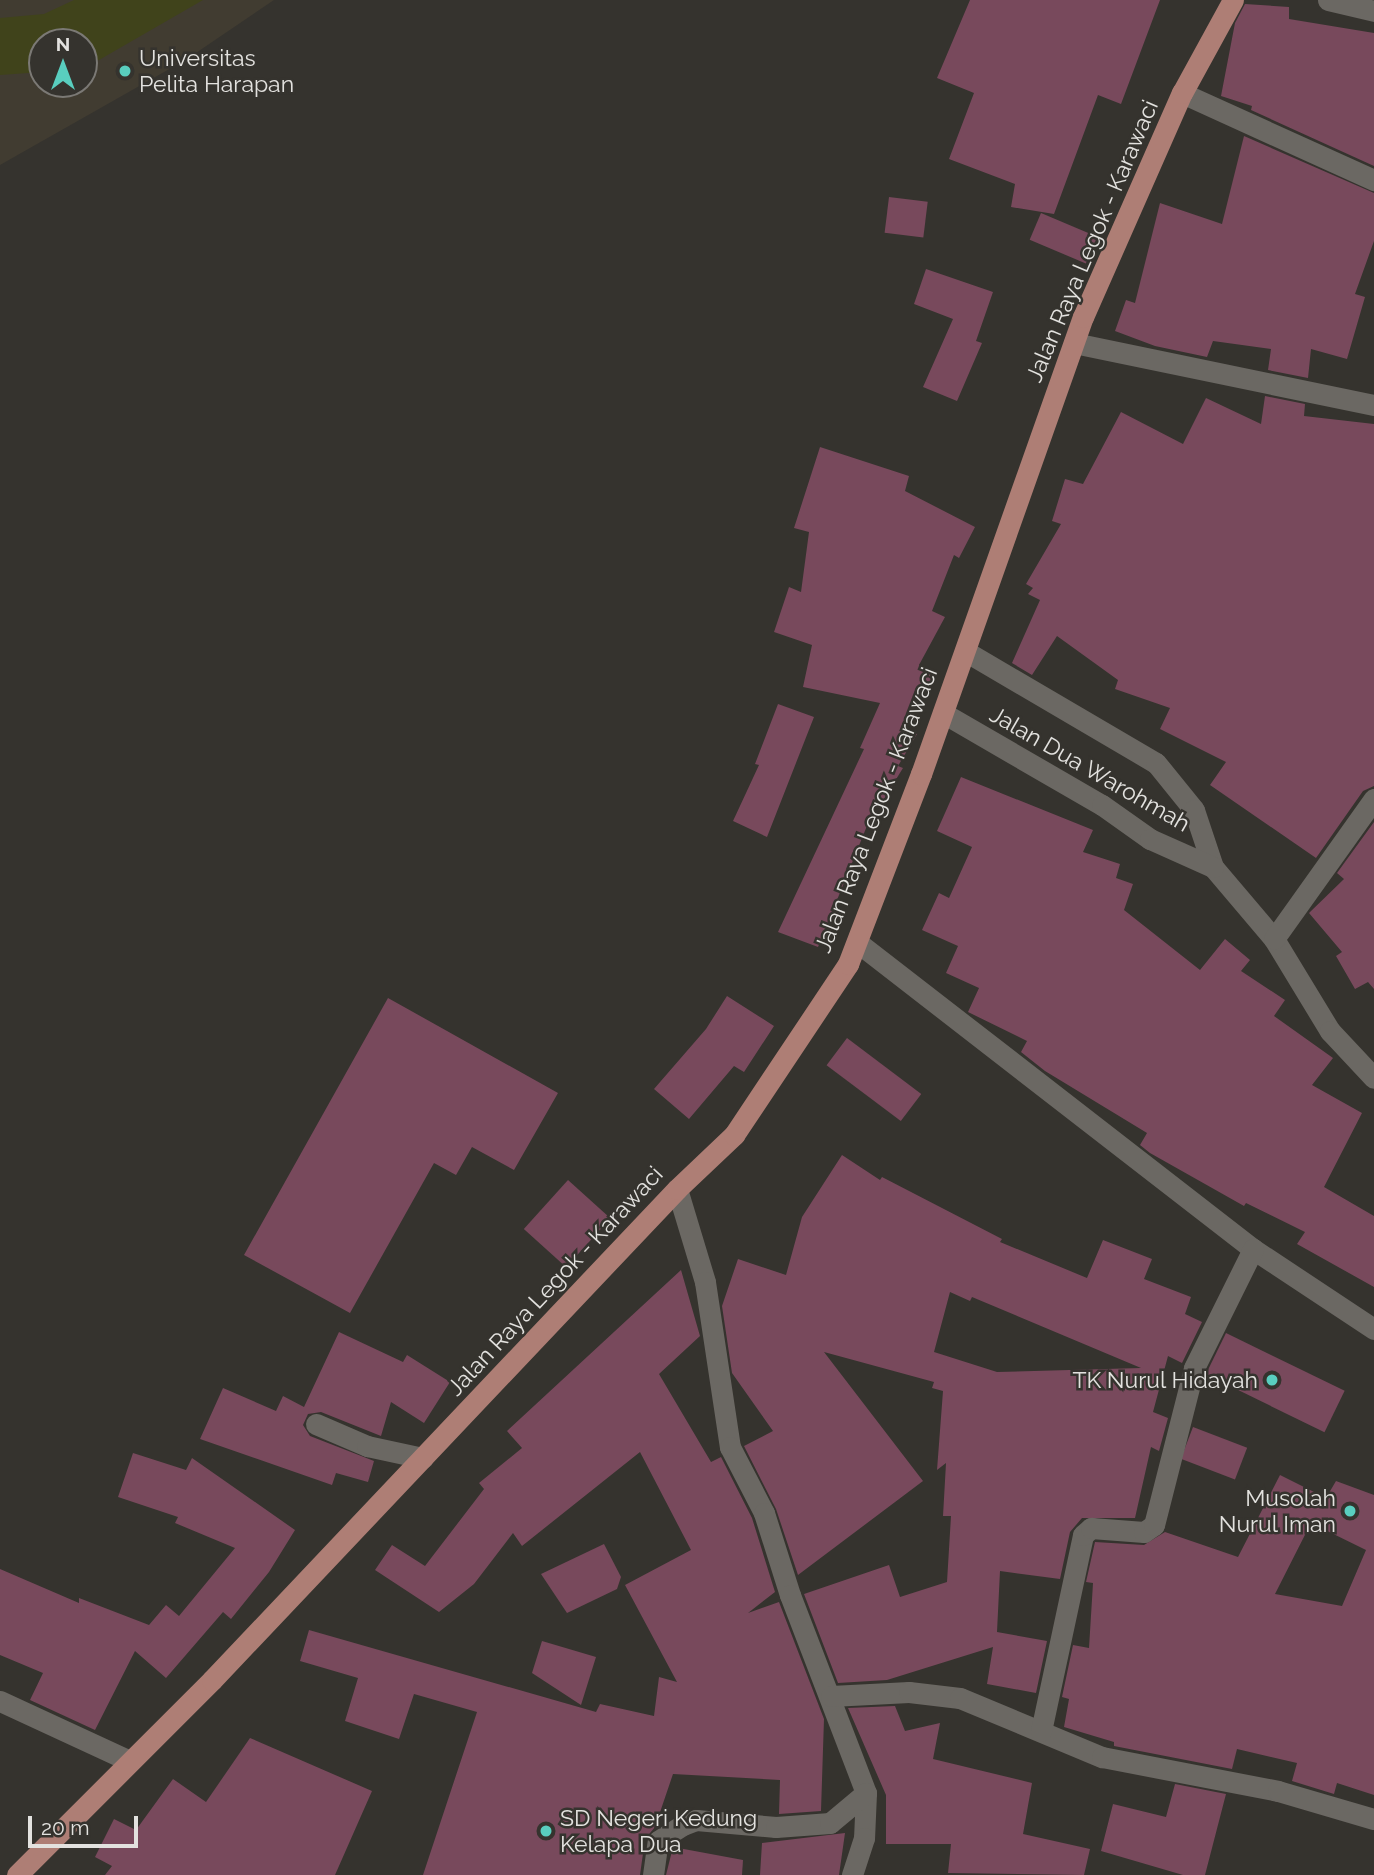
<!DOCTYPE html>
<html>
<head>
<meta charset="utf-8">
<style>
	body { margin:0 }
	#map { position:relative; width:1374px; height:1875px; overflow:hidden; background:#35332e; font-family:Raleway,sans-serif }
	div>[style] { position:absolute }
	.built>* { inset:0; background:#413c31 }
	.green>* { inset:0; background:#40431b }
	.building>* { inset:0; background:#78495c; transform-origin:0 0 }
	.minor>* { height:21px; margin:-10.5px; padding:0 10.5px; transform-origin:10.5px; border-radius:10.5px; background:#6b6863 }
	.major>* { height:21px; margin:-10.5px; padding:0 10.5px; transform-origin:10.5px; border-radius:10.5px; background:#ae7e75 }
	.dots>* { width:19px; height:19px; translate:-50% -50%; box-sizing:border-box; border:4px solid #35332e; border-radius:50% }
	span { translate:-50% -50%; white-space:nowrap; text-align:center; line-height:1.15; -webkit-text-stroke:5px #35332e; paint-order:stroke }
	.poi-label { font-size:23px; color:#e3e2df }
	.left { translate:0 -50%; text-align:left }
	.right { translate:-100% -50%; text-align:right }
	.street-label { font-size:23px; color:#e3e2df }
	.north { position:absolute; left:28px; top:28px; width:70px; height:70px; box-sizing:border-box; background:#35332e; border:2px solid #7b7975; border-radius:50%; rotate:0deg; font-size:19px; font-weight:700; line-height:28px; text-align:center; color:#e3e2df }
	.north::after { content:''; display:block; margin:auto; width:24px; height:32px; background:#59cebf; clip-path:polygon(50% 0,100% 100%,50% 72%,0 100%) }
	.scale { position:absolute; left:28px; top:1816px; width:110px; height:32px; box-sizing:border-box; border:4px solid #e3e2df; border-top:0; padding-left:9px; font-size:21px; line-height:24px; white-space:nowrap; color:#e3e2df; -webkit-text-stroke:5px #35332e; paint-order:stroke }
</style>
</head>
<body>
<div id="map">
	<div class="built">
		<div style="clip-path:polygon(evenodd,0 0,274px 0,187px 59px,0 165px,0 0,42px 42px,84px 42px,84px 84px,42px 84px,42px 42px)"></div>
	</div>
	<div class="green">
		<div style="clip-path:polygon(74px 0,203px 0,99px 60px,84px 63px,84px 42px,42px 42px,42px 72px,0 75px,0 18px,44px 14px)"></div>
	</div>
	<div class="building">
		<div style="clip-path:polygon(970px 0,1160px 0,1121px 104px,1098px 95px,1054px 214px,1011px 207px,1015px 184px,949px 159px,974px 93px,937px 78px)"></div>
		<div style="clip-path:polygon(1245px 4px,1289px 7px,1289px 19px,1374px 33px,1374px 166px,1251px 110px,1252px 106px,1221px 96px,1235px 23px)"></div>
		<div style="clip-path:polygon(1244px 136px,1374px 193px,1374px 241px,1355px 294px,1365px 297px,1347px 359px,1311px 349px,1308px 378px,1268px 370px,1271px 349px,1213px 341px,1207px 357px,1155px 346px,1115px 331px,1126px 300px,1135px 303px,1160px 203px,1222px 224px)"></div>
		<div style="left:889px;top:197px;width:39px;height:36px;rotate:7deg"></div>
		<div style="left:1041px;top:213px;width:61px;height:29px;rotate:23deg"></div>
		<div style="clip-path:polygon(926px 269px,993px 292px,976px 341px,982px 343px,957px 401px,923px 387px,953px 319px,914px 304px)"></div>
		<div style="clip-path:polygon(1265px 396px,1305px 404px,1304px 416px,1374px 424px,1374px 786px,1363px 791px,1316px 858px,1210px 785px,1226px 762px,1160px 729px,1170px 708px,1115px 689px,1118px 680px,1057px 636px,1032px 675px,1012px 663px,1040px 600px,1028px 594px,1033px 588px,1026px 584px,1061px 524px,1052px 521px,1065px 479px,1083px 484px,1121px 412px,1183px 444px,1206px 398px,1261px 424px)"></div>
		<div style="clip-path:polygon(820px 447px,909px 476px,905px 491px,975px 527px,959px 558px,954px 555px,932px 611px,945px 617px,919px 665px,935px 673px,906px 729px,917px 734px,898px 766px,903px 768px,879px 807px,875px 806px,818px 947px,778px 932px,864px 749px,860px 748px,880px 703px,803px 687px,812px 645px,774px 632px,789px 587px,801px 592px,809px 532px,794px 528px)"></div>
		<div style="clip-path:polygon(778px 704px,814px 717px,767px 837px,733px 821px,759px 765px,755px 764px)"></div>
		<div style="clip-path:polygon(961px 777px,1093px 830px,1083px 852px,1120px 864px,1116px 878px,1133px 884px,1124px 910px,1200px 970px,1225px 939px,1250px 960px,1241px 971px,1285px 1000px,1274px 1016px,1333px 1058px,1312px 1085px,1362px 1113px,1324px 1187px,1374px 1216px,1374px 1287px,1297px 1244px,1305px 1232px,1246px 1203px,1244px 1206px,1150px 1153px,1140px 1145px,1147px 1133px,1045px 1071px,1021px 1052px,1027px 1041px,968px 1012px,979px 988px,946px 973px,958px 946px,922px 930px,939px 893px,949px 898px,972px 847px,937px 831px)"></div>
		<div style="clip-path:polygon(1374px 822px,1374px 989px,1368px 982px,1355px 989px,1336px 956px,1342px 952px,1309px 913px,1344px 879px,1337px 873px)"></div>
		<div style="clip-path:polygon(727px 996px,774px 1026px,744px 1072px,734px 1066px,689px 1119px,654px 1089px,706px 1029px)"></div>
		<div style="clip-path:polygon(388px 998px,558px 1093px,514px 1170px,472px 1147px,456px 1175px,434px 1163px,350px 1313px,244px 1255px)"></div>
		<div style="left:847px;top:1038px;width:93px;height:34px;rotate:37deg"></div>
		<div style="clip-path:polygon(evenodd,842px 1155px,880px 1180px,882px 1177px,1002px 1239px,1000px 1242px,1087px 1278px,1103px 1240px,1152px 1259px,1144px 1279px,1191px 1297px,1185px 1314px,1202px 1322px,1182px 1363px,1168px 1356px,1153px 1412px,1168px 1418px,1159px 1451px,1151px 1447px,1135px 1518px,1082px 1518px,1070px 1532px,1060px 1579px,1000px 1571px,997px 1632px,1047px 1641px,1036px 1693px,987px 1684px,993px 1647px,887px 1680px,838px 1683px,804px 1594px,889px 1565px,900px 1597px,947px 1582px,951px 1516px,943px 1516px,946px 1463px,937px 1470px,943px 1391px,932px 1388px,934px 1382px,824px 1352px,923px 1481px,798px 1575px,776px 1509px,744px 1446px,773px 1431px,732px 1373px,722px 1306px,738px 1259px,786px 1275px,802px 1217px,842px 1155px,950px 1292px,970px 1301px,972px 1297px,1141px 1368px,997px 1372px,934px 1352px,950px 1292px)"></div>
		<div style="left:568px;top:1180px;width:57px;height:66px;rotate:42deg"></div>
		<div style="clip-path:polygon(681px 1270px,700px 1336px,659px 1374px,711px 1462px,721px 1457px,752px 1518px,775px 1592px,748px 1613px,779px 1602px,824px 1719px,821px 1811px,779px 1814px,780px 1780px,673px 1774px,655px 1827px,645px 1839px,640px 1875px,423px 1875px,477px 1712px,414px 1694px,399px 1739px,345px 1721px,358px 1678px,300px 1661px,309px 1630px,596px 1712px,600px 1704px,654px 1716px,659px 1677px,677px 1682px,625px 1585px,691px 1550px,640px 1452px,522px 1546px,513px 1533px,474px 1584px,439px 1612px,375px 1570px,392px 1545px,425px 1566px,484px 1489px,479px 1483px,522px 1448px,507px 1431px)"></div>
		<div style="clip-path:polygon(339px 1332px,403px 1362px,407px 1355px,450px 1382px,424px 1423px,391px 1402px,381px 1436px,321px 1412px,308px 1414px,303px 1425px,310px 1436px,374px 1461px,368px 1482px,336px 1473px,332px 1485px,200px 1439px,223px 1388px,276px 1411px,283px 1396px,304px 1407px)"></div>
		<div style="left:1226px;top:1333px;width:132px;height:46px;rotate:26deg"></div>
		<div style="left:1193px;top:1427px;width:58px;height:34px;rotate:21deg"></div>
		<div style="clip-path:polygon(133px 1453px,186px 1470px,192px 1458px,295px 1530px,269px 1572px,231px 1619px,223px 1612px,166px 1678px,135px 1651px,95px 1730px,30px 1700px,43px 1673px,0 1655px,0 1569px,79px 1603px,79px 1598px,149px 1625px,166px 1605px,179px 1616px,235px 1548px,175px 1523px,178px 1517px,118px 1497px)"></div>
		<div style="clip-path:polygon(evenodd,1280px 1475px,1326px 1498px,1336px 1481px,1374px 1495px,1374px 1795px,1337px 1783px,1334px 1794px,1292px 1781px,1297px 1763px,1237px 1749px,1232px 1769px,1114px 1746px,1114px 1742px,1064px 1727px,1069px 1699px,1062px 1697px,1073px 1645px,1089px 1648px,1093px 1583px,1086px 1582px,1095px 1542px,1144px 1545px,1165px 1532px,1238px 1557px,1280px 1475px,1311px 1523px,1366px 1550px,1342px 1606px,1275px 1594px,1311px 1523px)"></div>
		<div style="clip-path:polygon(604px 1544px,621px 1577px,617px 1589px,567px 1613px,541px 1574px)"></div>
		<div style="clip-path:polygon(542px 1641px,596px 1657px,581px 1705px,532px 1673px)"></div>
		<div style="clip-path:polygon(895px 1706px,905px 1731px,940px 1723px,933px 1759px,1032px 1783px,1023px 1834px,1090px 1849px,1084px 1875px,948px 1873px,951px 1844px,886px 1844px,886px 1795px,848px 1708px)"></div>
		<div style="clip-path:polygon(250px 1738px,372px 1791px,335px 1875px,105px 1875px,112px 1866px,95px 1857px,114px 1819px,136px 1830px,173px 1779px,206px 1802px)"></div>
		<div style="clip-path:polygon(1175px 1784px,1226px 1794px,1205px 1875px,1183px 1875px,1101px 1851px,1113px 1804px,1166px 1817px)"></div>
		<div style="clip-path:polygon(845px 1833px,839px 1875px,760px 1875px,762px 1843px)"></div>
		<div style="clip-path:polygon(673px 1847px,743px 1860px,742px 1875px,666px 1875px)"></div>
	</div>
	<div class="minor">
		<div style="left:1328px;top:0;width:47px;rotate:13.4deg"></div>
		<div style="left:1182px;top:93px;width:211px;rotate:24.4deg"></div>
		<div style="left:1074px;top:343px;width:306px;rotate:11.7deg"></div>
		<div style="left:965px;top:651px;width:221px;rotate:30.4deg"></div>
		<div style="left:1156px;top:763px;width:60px;rotate:51deg"></div>
		<div style="left:1194px;top:810px;width:60px;rotate:71.6deg"></div>
		<div style="left:1213px;top:867px;width:94px;rotate:49.7deg"></div>
		<div style="left:1274px;top:939px;width:108px;rotate:58.7deg"></div>
		<div style="left:1330px;top:1031px;width:64px;rotate:46.9deg"></div>
		<div style="left:943px;top:713px;width:184px;rotate:30.1deg"></div>
		<div style="left:1102px;top:805px;width:59px;rotate:35.3deg"></div>
		<div style="left:1150px;top:839px;width:69px;rotate:24deg"></div>
		<div style="left:1274px;top:939px;width:172px;rotate:-54.5deg"></div>
		<div style="left:857px;top:942px;width:501px;rotate:37.78deg"></div>
		<div style="left:1253px;top:1249px;width:145px;rotate:33.5deg"></div>
		<div style="left:677px;top:1189px;width:97px;rotate:73.2deg"></div>
		<div style="left:705px;top:1282px;width:167px;rotate:81.4deg"></div>
		<div style="left:730px;top:1447px;width:74px;rotate:62.7deg"></div>
		<div style="left:764px;top:1513px;width:86px;rotate:72.4deg"></div>
		<div style="left:790px;top:1595px;width:212px;rotate:69deg"></div>
		<div style="left:866px;top:1793px;width:45px;rotate:92.5deg"></div>
		<div style="left:864px;top:1838px;width:39px;rotate:108deg"></div>
		<div style="left:316px;top:1424px;width:56px;rotate:23.3deg"></div>
		<div style="left:367px;top:1446px;width:57px;rotate:12.1deg"></div>
		<div style="left:831px;top:1696px;width:78px;rotate:-2.9deg"></div>
		<div style="left:909px;top:1692px;width:51px;rotate:6.7deg"></div>
		<div style="left:960px;top:1698px;width:154px;rotate:22.6deg"></div>
		<div style="left:1102px;top:1757px;width:179px;rotate:10.9deg"></div>
		<div style="left:1278px;top:1791px;width:100px;rotate:16.3deg"></div>
		<div style="left:0;top:1701px;width:143px;rotate:24.8deg"></div>
		<div style="left:1041px;top:1731px;width:200px;rotate:-77.9deg"></div>
		<div style="left:1083px;top:1535px;width:11px;rotate:-41deg"></div>
		<div style="left:1091px;top:1528px;width:53px;rotate:4.3deg"></div>
		<div style="left:1144px;top:1532px;width:12px;rotate:-35deg"></div>
		<div style="left:1154px;top:1525px;width:162px;rotate:-75.7deg"></div>
		<div style="left:1194px;top:1368px;width:133px;rotate:-63.6deg"></div>
		<div style="left:653px;top:1875px;width:34px;rotate:-82deg"></div>
		<div style="left:658px;top:1841px;width:30px;rotate:-33deg"></div>
		<div style="left:683px;top:1825px;width:14px;rotate:-21deg"></div>
		<div style="left:696px;top:1820px;width:80px;rotate:5deg"></div>
		<div style="left:776px;top:1827px;width:54px;rotate:-4.2deg"></div>
		<div style="left:830px;top:1823px;width:47px;rotate:-39.8deg"></div>
	</div>
	<div class="major">
		<div style="left:17px;top:1875px;width:276px;rotate:-45deg"></div>
		<div style="left:212px;top:1680px;width:676px;rotate:-46.56deg"></div>
		<div style="left:677px;top:1189px;width:79px;rotate:-43.5deg"></div>
		<div style="left:734px;top:1135px;width:206px;rotate:-56.3deg"></div>
		<div style="left:848px;top:964px;width:204px;rotate:-69deg"></div>
		<div style="left:921px;top:774px;width:485px;rotate:-70.5deg"></div>
		<div style="left:1083px;top:317px;width:245px;rotate:-66.2deg"></div>
		<div style="left:1182px;top:93px;width:106px;rotate:-61.3deg"></div>
	</div>
	<div class="dots">
		<div style="left:125px;top:71px;background:#59cebf"></div>
		<div style="left:1272px;top:1380px;background:#59cebf"></div>
		<div style="left:1350px;top:1511px;background:#59cebf"></div>
		<div style="left:546px;top:1831px;background:#59cebf"></div>
	</div>
	<div class="poi-label">
		<span class="left" style="left:139px;top:71px">Universitas<br>Pelita Harapan</span>
		<span class="right" style="left:1258px;top:1380px">TK Nurul Hidayah</span>
		<span class="right" style="left:1336px;top:1511px">Musolah<br>Nurul Iman</span>
		<span class="left" style="left:560px;top:1831px">SD Negeri Kedung<br>Kelapa Dua</span>
	</div>
	<div class="street-label">
		<span style="left:1092px;top:241px;rotate:-67deg">Jalan Raya Legok - Karawaci</span>
		<span style="left:1090px;top:769px;rotate:30deg">Jalan Dua Warohmah</span>
		<span style="left:876px;top:810px;rotate:-69deg">Jalan Raya Legok - Karawaci</span>
		<span style="left:555px;top:1281px;rotate:-47deg">Jalan Raya Legok - Karawaci</span>
	</div>
	<div class="north">N</div>
	<div class="scale">20 m</div>
</div>
</body>
</html>
